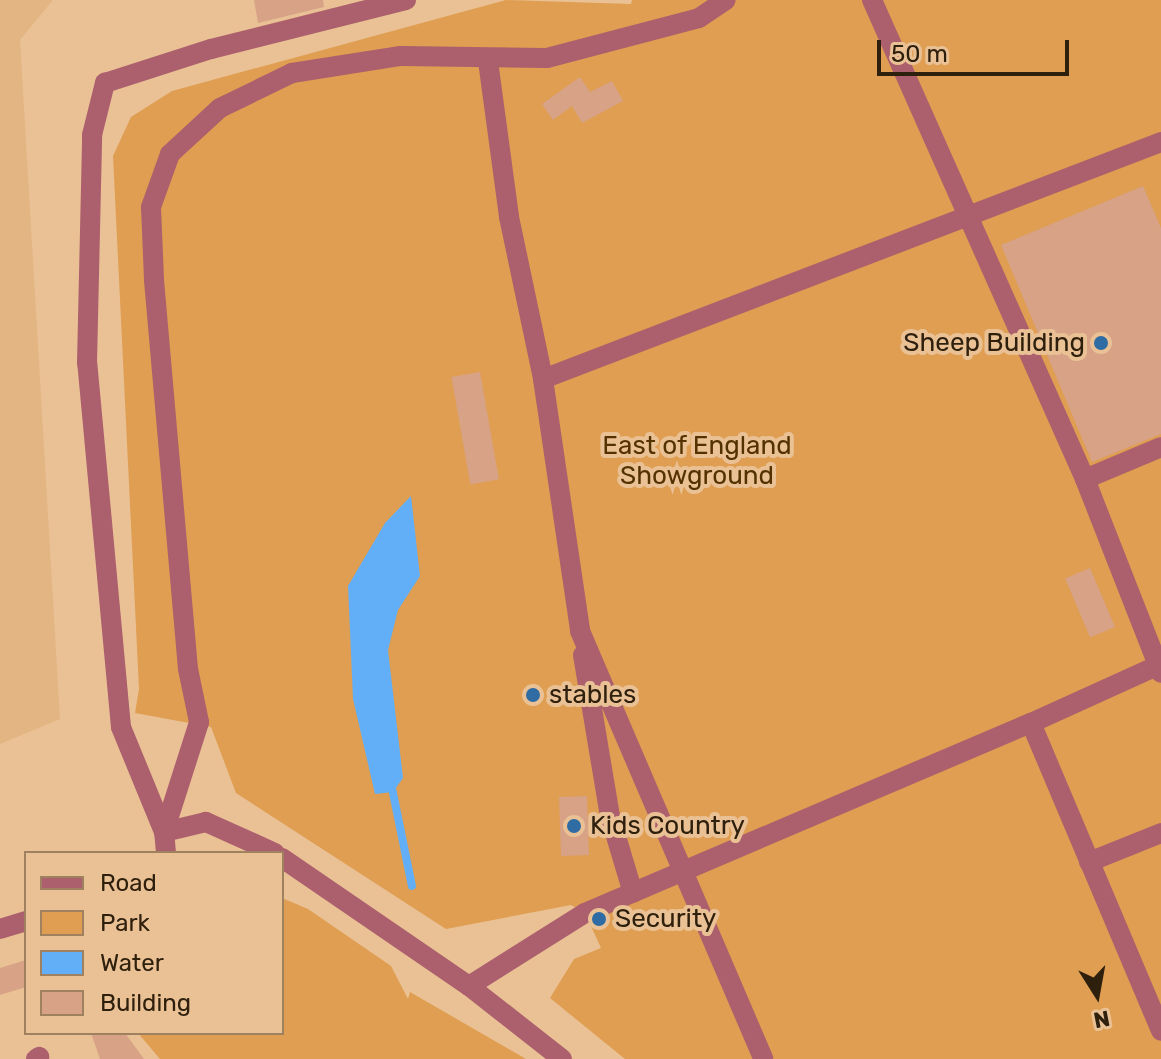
<!DOCTYPE html>
<html>
<head>
<meta charset="utf-8">
<style>
	body { margin:0 }
	#map { position:relative; width:1161px; height:1059px; overflow:hidden; background:#eac195; font-family:Rubik,sans-serif }
	div>[style] { position:absolute }
	.built>* { inset:0; background:#e3b582 }
	.green>* { inset:0; background:#df9e51 }
	.water>* { inset:0; background:#62aff8 }
	.stream>* { height:8px; margin:-4px; padding:0 4px; transform-origin:4px; border-radius:4px; background:#62aff8 }
	.building>* { inset:0; background:#d7a286; transform-origin:0 0 }
	.minor>* { height:20px; margin:-10px; padding:0 10px; transform-origin:10px; border-radius:10px; background:#ac5f6d }
	.dots>* { width:22px; height:22px; translate:-50% -50%; box-sizing:border-box; border:4px solid #eac195; border-radius:50% }
	span { translate:-50% -50%; white-space:nowrap; text-align:center; line-height:1.15; -webkit-text-stroke:8px #eac195; paint-order:stroke }
	.poi-label { font-size:26px; color:#2f200e }
	.right { translate:-100% -50%; text-align:right }
	.left { translate:0 -50%; text-align:left }
	.park-label { font-size:26px; color:#543200 }
	.legend { position:absolute; left:24px; top:851px; width:260px; height:184px; box-sizing:border-box; background:#eac195; border:2px solid #9f815f; margin:0; padding:10px 14px; list-style:none; font-size:24px; color:#2f200e }
	.legend li { display:flex; align-items:center; gap:16px; height:40px }
	.legend b { width:40px; border:2px solid #9f815f }
	.north { position:absolute; left:1057px; top:955px; width:80px; height:80px; -webkit-text-stroke:6px #eac195; paint-order:stroke; rotate:169deg; font-size:22px; font-weight:700; line-height:32px; text-align:center; color:#2f200e }
	.north::after { content:''; display:block; margin:auto; width:28px; height:36px; background:#2f200e; clip-path:polygon(50% 0,100% 100%,50% 72%,0 100%) }
	.scale { position:absolute; left:877px; top:40px; width:192px; height:36px; box-sizing:border-box; border:4px solid #2f200e; border-top:0; padding-left:10px; font-size:24px; line-height:28px; white-space:nowrap; color:#2f200e; -webkit-text-stroke:6px #eac195; paint-order:stroke }
</style>
</head>
<body>
<div id="map">
	<div class="built">
		<div style="clip-path:polygon(0 0,53px 0,20px 40px,60px 719px,0 744px)"></div>
	</div>
	<div class="green">
		<div style="clip-path:polygon(506px 0,631px 4px,632px 0,1161px 0,1161px 1059px,625px 1059px,550px 998px,574px 959px,601px 948px,585px 913px,571px 905px,446px 929px,236px 793px,211px 727px,135px 713px,139px 689px,113px 156px,131px 117px,172px 91px)"></div>
		<div style="clip-path:polygon(282px 898px,308px 909px,391px 966px,408px 999px,410px 992px,526px 1059px,160px 1059px,138px 1033px,282px 1033px)"></div>
	</div>
	<div class="water">
		<div style="clip-path:polygon(411px 496px,420px 576px,398px 610px,388px 650px,403px 778px,393px 792px,375px 794px,353px 699px,348px 586px,385px 523px)"></div>
	</div>
	<div class="stream">
		<div style="left:391px;top:783px;width:105px;rotate:78.5deg"></div>
	</div>
	<div class="building">
		<div style="clip-path:polygon(254px 0,323px 0,324px 7px,258px 23px)"></div>
		<div style="clip-path:polygon(580px 77px,590px 92px,612px 81px,623px 101px,582px 123px,572px 106px,553px 120px,542px 104px)"></div>
		<div style="clip-path:polygon(1143px 186px,1161px 228px,1161px 434px,1092px 462px,1001px 245px)"></div>
		<div style="left:480px;top:372px;width:109px;height:29px;rotate:80deg"></div>
		<div style="left:1090px;top:568px;width:64px;height:27px;rotate:67deg"></div>
		<div style="left:587px;top:796px;width:59px;height:28px;rotate:88deg"></div>
		<div style="clip-path:polygon(26px 960px,26px 987px,0 995px,0 968px)"></div>
		<div style="clip-path:polygon(91px 1033px,125px 1033px,144px 1059px,100px 1059px)"></div>
	</div>
	<div class="minor">
		<div style="left:872px;top:0;width:524px;rotate:66.03deg"></div>
		<div style="left:1085px;top:479px;width:208px;rotate:68.6deg"></div>
		<div style="left:488px;top:61px;width:157px;rotate:82.3deg"></div>
		<div style="left:509px;top:217px;width:166px;rotate:78.1deg"></div>
		<div style="left:543px;top:379px;width:255px;rotate:81.6deg"></div>
		<div style="left:580px;top:631px;width:465px;rotate:66.8deg"></div>
		<div style="left:543px;top:379px;width:662px;rotate:-20.98deg"></div>
		<div style="left:1085px;top:479px;width:82px;rotate:-22.8deg"></div>
		<div style="left:583px;top:655px;width:163px;rotate:80.5deg"></div>
		<div style="left:610px;top:816px;width:80px;rotate:73.4deg"></div>
		<div style="left:1161px;top:664px;width:143px;rotate:155.6deg"></div>
		<div style="left:1031px;top:723px;width:334px;rotate:67.1deg"></div>
		<div style="left:166px;top:853px;width:21px;rotate:-95deg"></div>
		<div style="left:164px;top:832px;width:115px;rotate:-72.3deg"></div>
		<div style="left:199px;top:722px;width:54px;rotate:-101.7deg"></div>
		<div style="left:188px;top:669px;width:391px;rotate:-95deg"></div>
		<div style="left:154px;top:279px;width:72px;rotate:-92.4deg"></div>
		<div style="left:151px;top:207px;width:56px;rotate:-70.3deg"></div>
		<div style="left:170px;top:154px;width:68px;rotate:-42.6deg"></div>
		<div style="left:220px;top:108px;width:80px;rotate:-25.9deg"></div>
		<div style="left:292px;top:73px;width:110px;rotate:-8.9deg"></div>
		<div style="left:401px;top:56px;width:146px;rotate:0.8deg"></div>
		<div style="left:547px;top:58px;width:157px;rotate:-14.7deg"></div>
		<div style="left:699px;top:18px;width:32px;rotate:-34deg"></div>
		<div style="left:275px;top:853px;width:76px;rotate:-155.8deg"></div>
		<div style="left:206px;top:822px;width:43px;rotate:166.6deg"></div>
		<div style="left:164px;top:832px;width:113px;rotate:-112.3deg"></div>
		<div style="left:121px;top:727px;width:366px;rotate:-95.3deg"></div>
		<div style="left:87px;top:363px;width:228px;rotate:-88.7deg"></div>
		<div style="left:92px;top:135px;width:54px;rotate:-76deg"></div>
		<div style="left:105px;top:83px;width:111px;rotate:-17.8deg"></div>
		<div style="left:211px;top:49px;width:201px;rotate:-14.1deg"></div>
		<div style="left:282px;top:858px;width:227px;rotate:34.4deg"></div>
		<div style="left:469px;top:986px;width:118px;rotate:38.1deg"></div>
		<div style="left:1089px;top:862px;width:78px;rotate:-21.9deg"></div>
		<div style="left:0;top:929px;width:27px;rotate:-17deg"></div>
		<div style="left:469px;top:986px;width:137px;rotate:-32.2deg"></div>
		<div style="left:585px;top:913px;width:485px;rotate:-23.1deg"></div>
		<div style="left:36px;top:1059px;width:4px;rotate:-34deg"></div>
	</div>
	<div class="dots">
		<div style="left:1101px;top:343px;background:#2f6ca3"></div>
		<div style="left:533px;top:695px;background:#2f6ca3"></div>
		<div style="left:574px;top:826px;background:#2f6ca3"></div>
		<div style="left:599px;top:919px;background:#2f6ca3"></div>
	</div>
	<div class="poi-label">
		<span class="right" style="left:1085px;top:343px">Sheep Building</span>
		<span class="left" style="left:549px;top:695px">stables</span>
		<span class="left" style="left:590px;top:826px">Kids Country</span>
		<span class="left" style="left:615px;top:919px">Security</span>
	</div>
	<div class="park-label">
		<span style="left:697px;top:461px">East of England<br>Showground</span>
	</div>
	<ul class="legend">
	<li><b style="height:10px;background:#ac5f6d"></b>Road</li>
	<li><b style="height:22px;background:#df9e51"></b>Park</li>
	<li><b style="height:22px;background:#62aff8"></b>Water</li>
	<li><b style="height:22px;background:#d7a286"></b>Building</li>
	</ul>
	<div class="north">N</div>
	<div class="scale">50 m</div>
</div>
</body>
</html>
